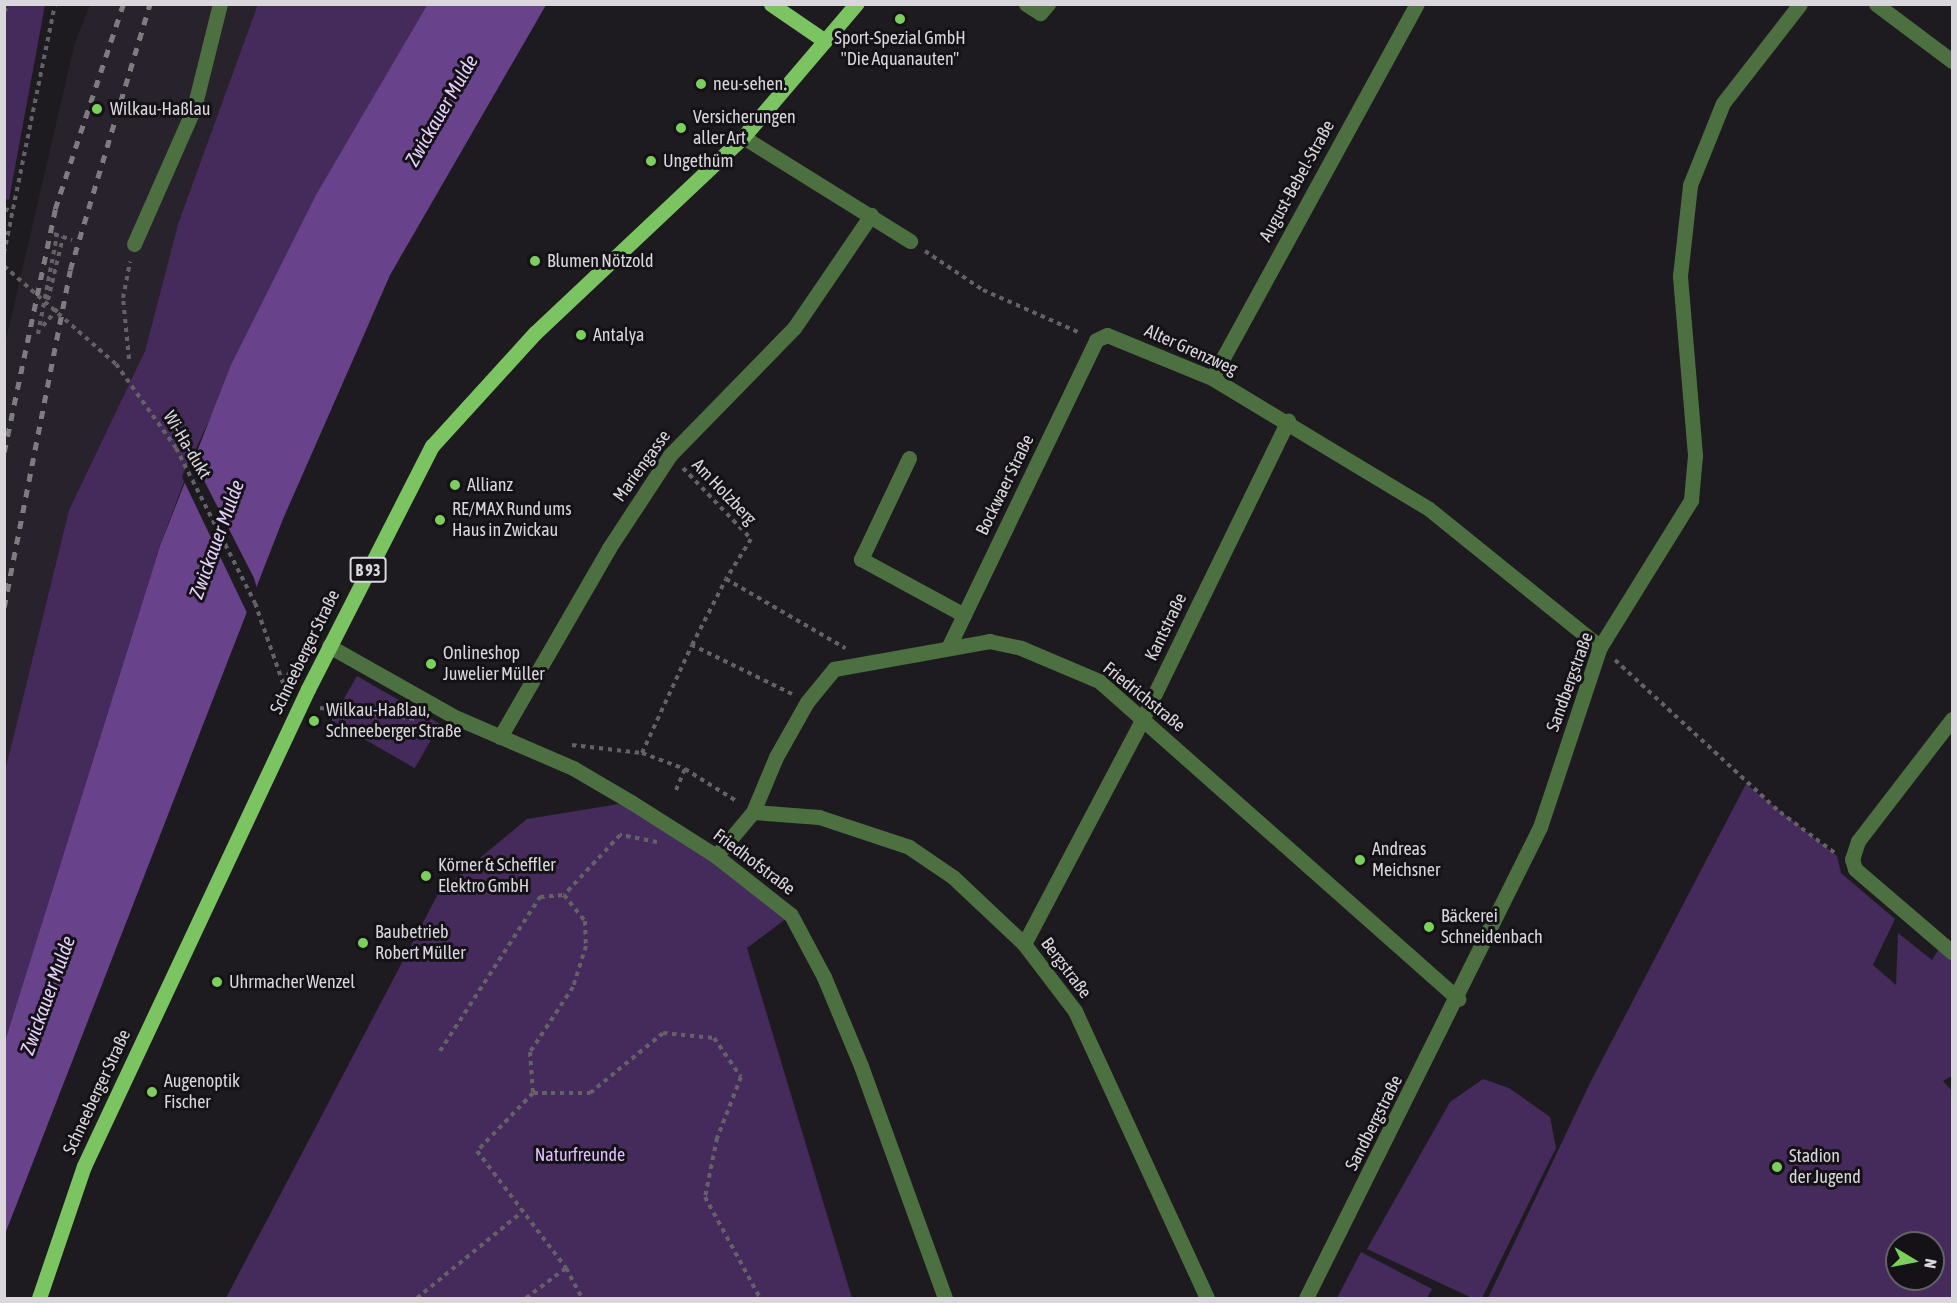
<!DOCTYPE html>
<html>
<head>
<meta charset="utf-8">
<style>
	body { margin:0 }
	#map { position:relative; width:1957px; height:1303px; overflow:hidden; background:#1d1b1f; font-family:"Asap Condensed",sans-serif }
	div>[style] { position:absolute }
	.built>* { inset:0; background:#27222c }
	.green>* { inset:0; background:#442b5b; transform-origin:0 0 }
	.water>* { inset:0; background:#69428c }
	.pier>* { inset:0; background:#1d1b1f }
	.path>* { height:4px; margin-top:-2px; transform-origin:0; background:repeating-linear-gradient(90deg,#646266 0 4.5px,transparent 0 9px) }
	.minor>* { height:15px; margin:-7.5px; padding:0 7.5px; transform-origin:7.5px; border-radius:7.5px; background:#4d7040 }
	.major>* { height:15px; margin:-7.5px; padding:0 7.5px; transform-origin:7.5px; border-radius:7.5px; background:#7bc560 }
	.rail>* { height:4.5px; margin-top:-2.25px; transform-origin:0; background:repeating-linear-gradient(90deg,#7e7c80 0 8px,transparent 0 16px) }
	.path-bridge>* { height:4px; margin-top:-2px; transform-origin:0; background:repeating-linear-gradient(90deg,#646266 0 4.5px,transparent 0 9px) }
	.dots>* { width:16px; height:16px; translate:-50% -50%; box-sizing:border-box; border:3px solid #141216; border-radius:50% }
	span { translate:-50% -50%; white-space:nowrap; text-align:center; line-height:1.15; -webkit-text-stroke:6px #141216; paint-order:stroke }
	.shield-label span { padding:2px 4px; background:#141216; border:2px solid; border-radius:4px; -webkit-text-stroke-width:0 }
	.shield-label { font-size:16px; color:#d9d7db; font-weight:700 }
	.poi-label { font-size:18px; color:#d9d7db }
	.left { translate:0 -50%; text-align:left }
	.street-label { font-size:18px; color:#d9d7db }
	.park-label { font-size:18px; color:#ddbffe }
	.water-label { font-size:20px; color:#e4d0fa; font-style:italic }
	.frame { position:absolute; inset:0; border:6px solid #d9d7db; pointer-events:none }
	.north { position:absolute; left:1885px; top:1231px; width:60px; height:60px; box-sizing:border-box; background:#141216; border:2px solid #636165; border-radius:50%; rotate:100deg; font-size:16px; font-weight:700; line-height:24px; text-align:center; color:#d9d7db }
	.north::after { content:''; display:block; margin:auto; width:21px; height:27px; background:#79d157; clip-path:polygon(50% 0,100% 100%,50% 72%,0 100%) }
</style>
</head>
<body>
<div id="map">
	<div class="built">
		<div style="clip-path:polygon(90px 5px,258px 5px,178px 224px,145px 351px,69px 510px,5px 771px,5px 344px,75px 42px)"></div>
	</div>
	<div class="green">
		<div style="clip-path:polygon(258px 4px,427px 5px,316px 196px,198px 444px,160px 546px,5px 1041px,5px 771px,69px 510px,145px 351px,178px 224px)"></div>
		<div style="clip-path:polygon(4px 5px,45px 5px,9px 200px,4px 199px)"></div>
		<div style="left:357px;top:676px;width:96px;height:51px;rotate:30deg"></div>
		<div style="clip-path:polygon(evenodd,1746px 784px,1837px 856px,1841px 873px,1895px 919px,1873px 965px,1896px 985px,1898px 933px,1932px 960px,1940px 947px,1952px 958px,1952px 1076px,1943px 1081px,1952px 1091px,1952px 1298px,1488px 1298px,1591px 1081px,1746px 784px,1897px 1243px,1933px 1243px,1933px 1279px,1897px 1279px,1897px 1243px)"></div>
		<div style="clip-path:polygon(631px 802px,791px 915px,747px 948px,852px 1298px,226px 1298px,439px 892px,527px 819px)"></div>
		<div style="clip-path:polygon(1483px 1079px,1509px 1088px,1550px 1117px,1556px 1148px,1482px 1298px,1472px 1298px,1367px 1249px,1450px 1102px)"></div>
		<div style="clip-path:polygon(1361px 1252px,1432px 1289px,1427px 1298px,1337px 1298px)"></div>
	</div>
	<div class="water">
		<div style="clip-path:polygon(427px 5px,546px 5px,390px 275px,363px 337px,283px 519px,5px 1234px,5px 1041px,160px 546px,231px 365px,316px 195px)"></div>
	</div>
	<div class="pier">
		<div style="clip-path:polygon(191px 455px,254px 578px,258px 592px,249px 617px,182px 477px)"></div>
	</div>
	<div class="path">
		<div style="left:4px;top:12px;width:9px;rotate:-58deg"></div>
		<div style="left:4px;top:209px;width:9px;rotate:13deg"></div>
		<div style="left:54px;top:234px;width:19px;rotate:18deg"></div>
		<div style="left:925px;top:251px;width:70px;rotate:33.9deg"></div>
		<div style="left:983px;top:290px;width:106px;rotate:23.9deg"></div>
		<div style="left:4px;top:253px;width:254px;rotate:-78.4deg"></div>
		<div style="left:48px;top:300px;width:65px;rotate:-76.6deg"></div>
		<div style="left:43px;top:326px;width:23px;rotate:-50deg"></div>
		<div style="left:38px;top:334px;width:101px;rotate:-79.1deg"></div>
		<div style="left:129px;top:359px;width:61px;rotate:-95.6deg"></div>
		<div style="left:123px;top:298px;width:37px;rotate:-79deg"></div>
		<div style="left:683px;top:468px;width:98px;rotate:46.2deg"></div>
		<div style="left:751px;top:539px;width:47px;rotate:122deg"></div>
		<div style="left:1615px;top:660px;width:224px;rotate:42.7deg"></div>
		<div style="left:1780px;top:812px;width:69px;rotate:36.7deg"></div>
		<div style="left:283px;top:683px;width:61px;rotate:-58.4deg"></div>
		<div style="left:792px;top:694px;width:111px;rotate:-153.9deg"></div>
		<div style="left:692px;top:645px;width:74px;rotate:-62.7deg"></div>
		<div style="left:726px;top:579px;width:138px;rotate:30.1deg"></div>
		<div style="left:320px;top:708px;width:98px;rotate:6.5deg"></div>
		<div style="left:572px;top:745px;width:70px;rotate:6.5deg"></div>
		<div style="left:642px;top:753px;width:46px;rotate:20.4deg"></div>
		<div style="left:685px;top:769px;width:62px;rotate:31.9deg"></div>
		<div style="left:642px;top:753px;width:119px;rotate:-65.2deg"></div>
		<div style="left:676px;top:790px;width:23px;rotate:-67deg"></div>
		<div style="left:657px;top:842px;width:38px;rotate:-169deg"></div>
		<div style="left:620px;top:835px;width:82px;rotate:133deg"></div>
		<div style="left:564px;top:895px;width:33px;rotate:51deg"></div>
		<div style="left:585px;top:921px;width:25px;rotate:88deg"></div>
		<div style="left:586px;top:946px;width:43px;rotate:107.6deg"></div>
		<div style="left:573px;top:987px;width:78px;rotate:123.5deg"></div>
		<div style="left:530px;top:1052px;width:41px;rotate:85.8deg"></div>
		<div style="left:533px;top:1093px;width:57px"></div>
		<div style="left:590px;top:1093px;width:94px;rotate:-39.4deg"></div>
		<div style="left:663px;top:1033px;width:51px;rotate:5.6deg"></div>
		<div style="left:714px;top:1038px;width:47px;rotate:55.3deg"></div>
		<div style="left:741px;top:1077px;width:66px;rotate:111.5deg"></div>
		<div style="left:717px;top:1138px;width:60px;rotate:101.5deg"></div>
		<div style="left:705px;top:1197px;width:115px;rotate:61.4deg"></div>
		<div style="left:440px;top:1051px;width:184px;rotate:-57deg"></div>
		<div style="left:540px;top:897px;width:24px;rotate:-5deg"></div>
		<div style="left:533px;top:1093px;width:81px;rotate:134deg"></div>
		<div style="left:477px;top:1151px;width:147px;rotate:52.7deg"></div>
		<div style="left:566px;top:1268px;width:34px;rotate:62deg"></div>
		<div style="left:417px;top:1298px;width:134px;rotate:-39.3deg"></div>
		<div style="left:526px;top:1298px;width:50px;rotate:-36.9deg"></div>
	</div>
	<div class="minor">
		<div style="left:1026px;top:4px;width:17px;rotate:33deg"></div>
		<div style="left:1040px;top:13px;width:12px;rotate:-48deg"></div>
		<div style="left:1876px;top:4px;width:95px;rotate:36.9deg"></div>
		<div style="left:743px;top:137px;width:197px;rotate:31.9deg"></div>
		<div style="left:134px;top:244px;width:149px;rotate:-66.2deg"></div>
		<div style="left:194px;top:108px;width:107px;rotate:-76deg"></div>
		<div style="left:1212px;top:378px;width:426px;rotate:-61.3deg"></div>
		<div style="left:909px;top:458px;width:112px;rotate:115.4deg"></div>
		<div style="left:861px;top:559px;width:117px;rotate:28.5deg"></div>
		<div style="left:329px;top:646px;width:147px;rotate:29.4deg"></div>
		<div style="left:457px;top:718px;width:126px;rotate:23.3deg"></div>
		<div style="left:573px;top:768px;width:67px;rotate:30.4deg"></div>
		<div style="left:631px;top:802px;width:101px;rotate:32.4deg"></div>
		<div style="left:716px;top:856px;width:95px;rotate:38.2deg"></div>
		<div style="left:791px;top:915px;width:70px;rotate:62deg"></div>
		<div style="left:824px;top:977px;width:96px;rotate:67.4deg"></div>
		<div style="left:861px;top:1066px;width:247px;rotate:70.1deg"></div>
		<div style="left:949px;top:646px;width:339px;rotate:-64.3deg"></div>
		<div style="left:1096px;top:340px;width:12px;rotate:-24deg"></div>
		<div style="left:1107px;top:335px;width:113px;rotate:22.3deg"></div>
		<div style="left:1212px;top:378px;width:253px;rotate:31.1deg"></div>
		<div style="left:1429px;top:509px;width:220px;rotate:38.9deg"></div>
		<div style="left:1952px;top:719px;width:154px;rotate:127.6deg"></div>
		<div style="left:1858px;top:841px;width:19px;rotate:108deg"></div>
		<div style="left:1852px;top:859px;width:10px;rotate:73deg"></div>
		<div style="left:1855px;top:869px;width:128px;rotate:40.6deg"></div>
		<div style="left:500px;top:737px;width:218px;rotate:-60deg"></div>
		<div style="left:609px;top:548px;width:111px;rotate:-56.7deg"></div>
		<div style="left:670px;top:455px;width:177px;rotate:-45.7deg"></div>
		<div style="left:794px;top:328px;width:137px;rotate:-55.7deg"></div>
		<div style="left:753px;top:812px;width:66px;rotate:4.3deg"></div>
		<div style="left:819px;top:817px;width:95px;rotate:18.4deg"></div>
		<div style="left:909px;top:847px;width:53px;rotate:34.3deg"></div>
		<div style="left:953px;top:877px;width:98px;rotate:43.3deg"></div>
		<div style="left:1024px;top:944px;width:84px;rotate:52.7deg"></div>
		<div style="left:1075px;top:1011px;width:316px;rotate:65.3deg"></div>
		<div style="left:716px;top:856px;width:57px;rotate:-49.9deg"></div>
		<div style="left:753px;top:812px;width:60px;rotate:-67.3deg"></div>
		<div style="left:776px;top:757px;width:63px;rotate:-60.6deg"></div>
		<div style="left:807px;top:702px;width:43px;rotate:-50.7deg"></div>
		<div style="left:834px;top:669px;width:158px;rotate:-10.2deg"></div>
		<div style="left:989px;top:641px;width:33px;rotate:12deg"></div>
		<div style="left:1021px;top:648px;width:85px;rotate:22.9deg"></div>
		<div style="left:1099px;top:681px;width:480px;rotate:41.5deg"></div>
		<div style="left:1024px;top:944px;width:255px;rotate:-62.2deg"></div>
		<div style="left:1143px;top:718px;width:331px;rotate:-64deg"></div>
		<div style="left:1306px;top:1298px;width:526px;rotate:-63.58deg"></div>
		<div style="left:1540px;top:827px;width:190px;rotate:-71.6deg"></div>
		<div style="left:1600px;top:647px;width:173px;rotate:-58.2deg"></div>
		<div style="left:1691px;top:500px;width:45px;rotate:-84.9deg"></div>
		<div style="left:1695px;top:455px;width:180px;rotate:-94.8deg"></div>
		<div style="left:1680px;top:276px;width:92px;rotate:-83.7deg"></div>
		<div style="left:1690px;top:185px;width:88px;rotate:-68.1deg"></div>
		<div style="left:1723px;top:103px;width:125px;rotate:-52.1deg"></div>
	</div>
	<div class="major">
		<div style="left:771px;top:4px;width:65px;rotate:34.4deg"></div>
		<div style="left:39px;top:1298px;width:139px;rotate:-71.2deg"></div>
		<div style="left:84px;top:1166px;width:527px;rotate:-64.85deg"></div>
		<div style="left:308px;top:689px;width:273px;rotate:-63deg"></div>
		<div style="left:432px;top:446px;width:153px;rotate:-47.7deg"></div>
		<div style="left:535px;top:333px;width:286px;rotate:-43.3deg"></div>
		<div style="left:743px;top:137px;width:175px;rotate:-49.6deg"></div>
	</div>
	<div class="rail">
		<div style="left:4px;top:452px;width:248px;rotate:-78.1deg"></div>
		<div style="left:55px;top:209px;width:216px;rotate:-71.6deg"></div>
		<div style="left:4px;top:607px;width:343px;rotate:-78.9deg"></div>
		<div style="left:70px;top:270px;width:278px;rotate:-73.3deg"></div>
	</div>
	<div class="path-bridge">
		<div style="left:4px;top:266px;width:149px;rotate:41.2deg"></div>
		<div style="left:116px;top:364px;width:103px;rotate:54.5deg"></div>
		<div style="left:176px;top:448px;width:174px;rotate:63deg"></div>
		<div style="left:255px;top:603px;width:85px;rotate:70.7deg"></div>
	</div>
	<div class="dots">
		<div style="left:900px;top:19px;background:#79d157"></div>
		<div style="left:701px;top:84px;background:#79d157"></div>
		<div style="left:97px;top:109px;background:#79d157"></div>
		<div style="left:681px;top:128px;background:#79d157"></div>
		<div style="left:651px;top:161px;background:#79d157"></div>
		<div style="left:535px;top:261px;background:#79d157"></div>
		<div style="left:581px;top:335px;background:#79d157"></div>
		<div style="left:455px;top:485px;background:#79d157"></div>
		<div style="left:440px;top:520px;background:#79d157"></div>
		<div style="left:431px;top:664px;background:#79d157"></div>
		<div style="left:314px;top:721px;background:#79d157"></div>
		<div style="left:1360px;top:860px;background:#79d157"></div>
		<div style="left:426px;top:876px;background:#79d157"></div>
		<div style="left:1429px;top:927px;background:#79d157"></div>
		<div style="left:363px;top:943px;background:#79d157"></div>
		<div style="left:217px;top:982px;background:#79d157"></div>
		<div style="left:152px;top:1092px;background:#79d157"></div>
		<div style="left:1777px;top:1167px;background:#79d157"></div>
	</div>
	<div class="shield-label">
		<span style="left:368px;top:570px">B 93</span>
	</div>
	<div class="poi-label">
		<span style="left:900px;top:49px">Sport-Spezial GmbH<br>"Die Aquanauten"</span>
		<span class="left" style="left:713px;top:84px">neu-sehen.</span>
		<span class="left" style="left:110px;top:109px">Wilkau-Haßlau</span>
		<span class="left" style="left:693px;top:128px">Versicherungen<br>aller Art</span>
		<span class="left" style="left:663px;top:161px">Ungethüm</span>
		<span class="left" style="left:547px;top:261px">Blumen Nötzold</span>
		<span class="left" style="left:593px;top:335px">Antalya</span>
		<span class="left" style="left:467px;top:485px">Allianz</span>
		<span class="left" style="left:452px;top:520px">RE/MAX Rund ums<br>Haus in Zwickau</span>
		<span class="left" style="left:443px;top:664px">Onlineshop<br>Juwelier Müller</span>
		<span class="left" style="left:326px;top:721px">Wilkau-Haßlau,<br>Schneeberger Straße</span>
		<span class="left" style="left:1372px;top:860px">Andreas<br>Meichsner</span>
		<span class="left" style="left:438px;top:876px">Körner &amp; Scheffler<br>Elektro GmbH</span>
		<span class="left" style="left:1441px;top:927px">Bäckerei<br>Schneidenbach</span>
		<span class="left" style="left:375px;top:943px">Baubetrieb<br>Robert Müller</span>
		<span class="left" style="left:229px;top:982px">Uhrmacher Wenzel</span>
		<span class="left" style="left:164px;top:1092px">Augenoptik<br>Fischer</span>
		<span class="left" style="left:1789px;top:1167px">Stadion<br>der Jugend</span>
	</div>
	<div class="street-label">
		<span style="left:1297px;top:181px;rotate:-61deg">August-Bebel-Straße</span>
		<span style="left:1191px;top:350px;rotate:24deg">Alter Grenzweg</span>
		<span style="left:187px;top:445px;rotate:59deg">Wi-Ha-dukt</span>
		<span style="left:642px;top:466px;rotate:-54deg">Mariengasse</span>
		<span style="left:1005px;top:485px;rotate:-64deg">Bockwaer Straße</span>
		<span style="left:724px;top:492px;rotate:46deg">Am Holzberg</span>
		<span style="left:1166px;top:627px;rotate:-64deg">Kantstraße</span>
		<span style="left:305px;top:652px;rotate:-64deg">Schneeberger Straße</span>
		<span style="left:1570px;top:682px;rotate:-70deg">Sandbergstraße</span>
		<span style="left:1144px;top:697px;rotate:39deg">Friedrichstraße</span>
		<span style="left:754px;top:862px;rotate:37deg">Friedhofstraße</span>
		<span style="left:1066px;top:968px;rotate:53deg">Bergstraße</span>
		<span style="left:97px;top:1092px;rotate:-65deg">Schneeberger Straße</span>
		<span style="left:1374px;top:1123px;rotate:-63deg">Sandbergstraße</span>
	</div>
	<div class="park-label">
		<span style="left:580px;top:1155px">Naturfreunde</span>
	</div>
	<div class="water-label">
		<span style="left:441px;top:110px;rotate:-60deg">Zwickauer Mulde</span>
		<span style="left:216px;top:539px;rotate:-70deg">Zwickauer Mulde</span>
		<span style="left:47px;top:995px;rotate:-70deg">Zwickauer Mulde</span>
	</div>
	<div class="frame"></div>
	<div class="north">N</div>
</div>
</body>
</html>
